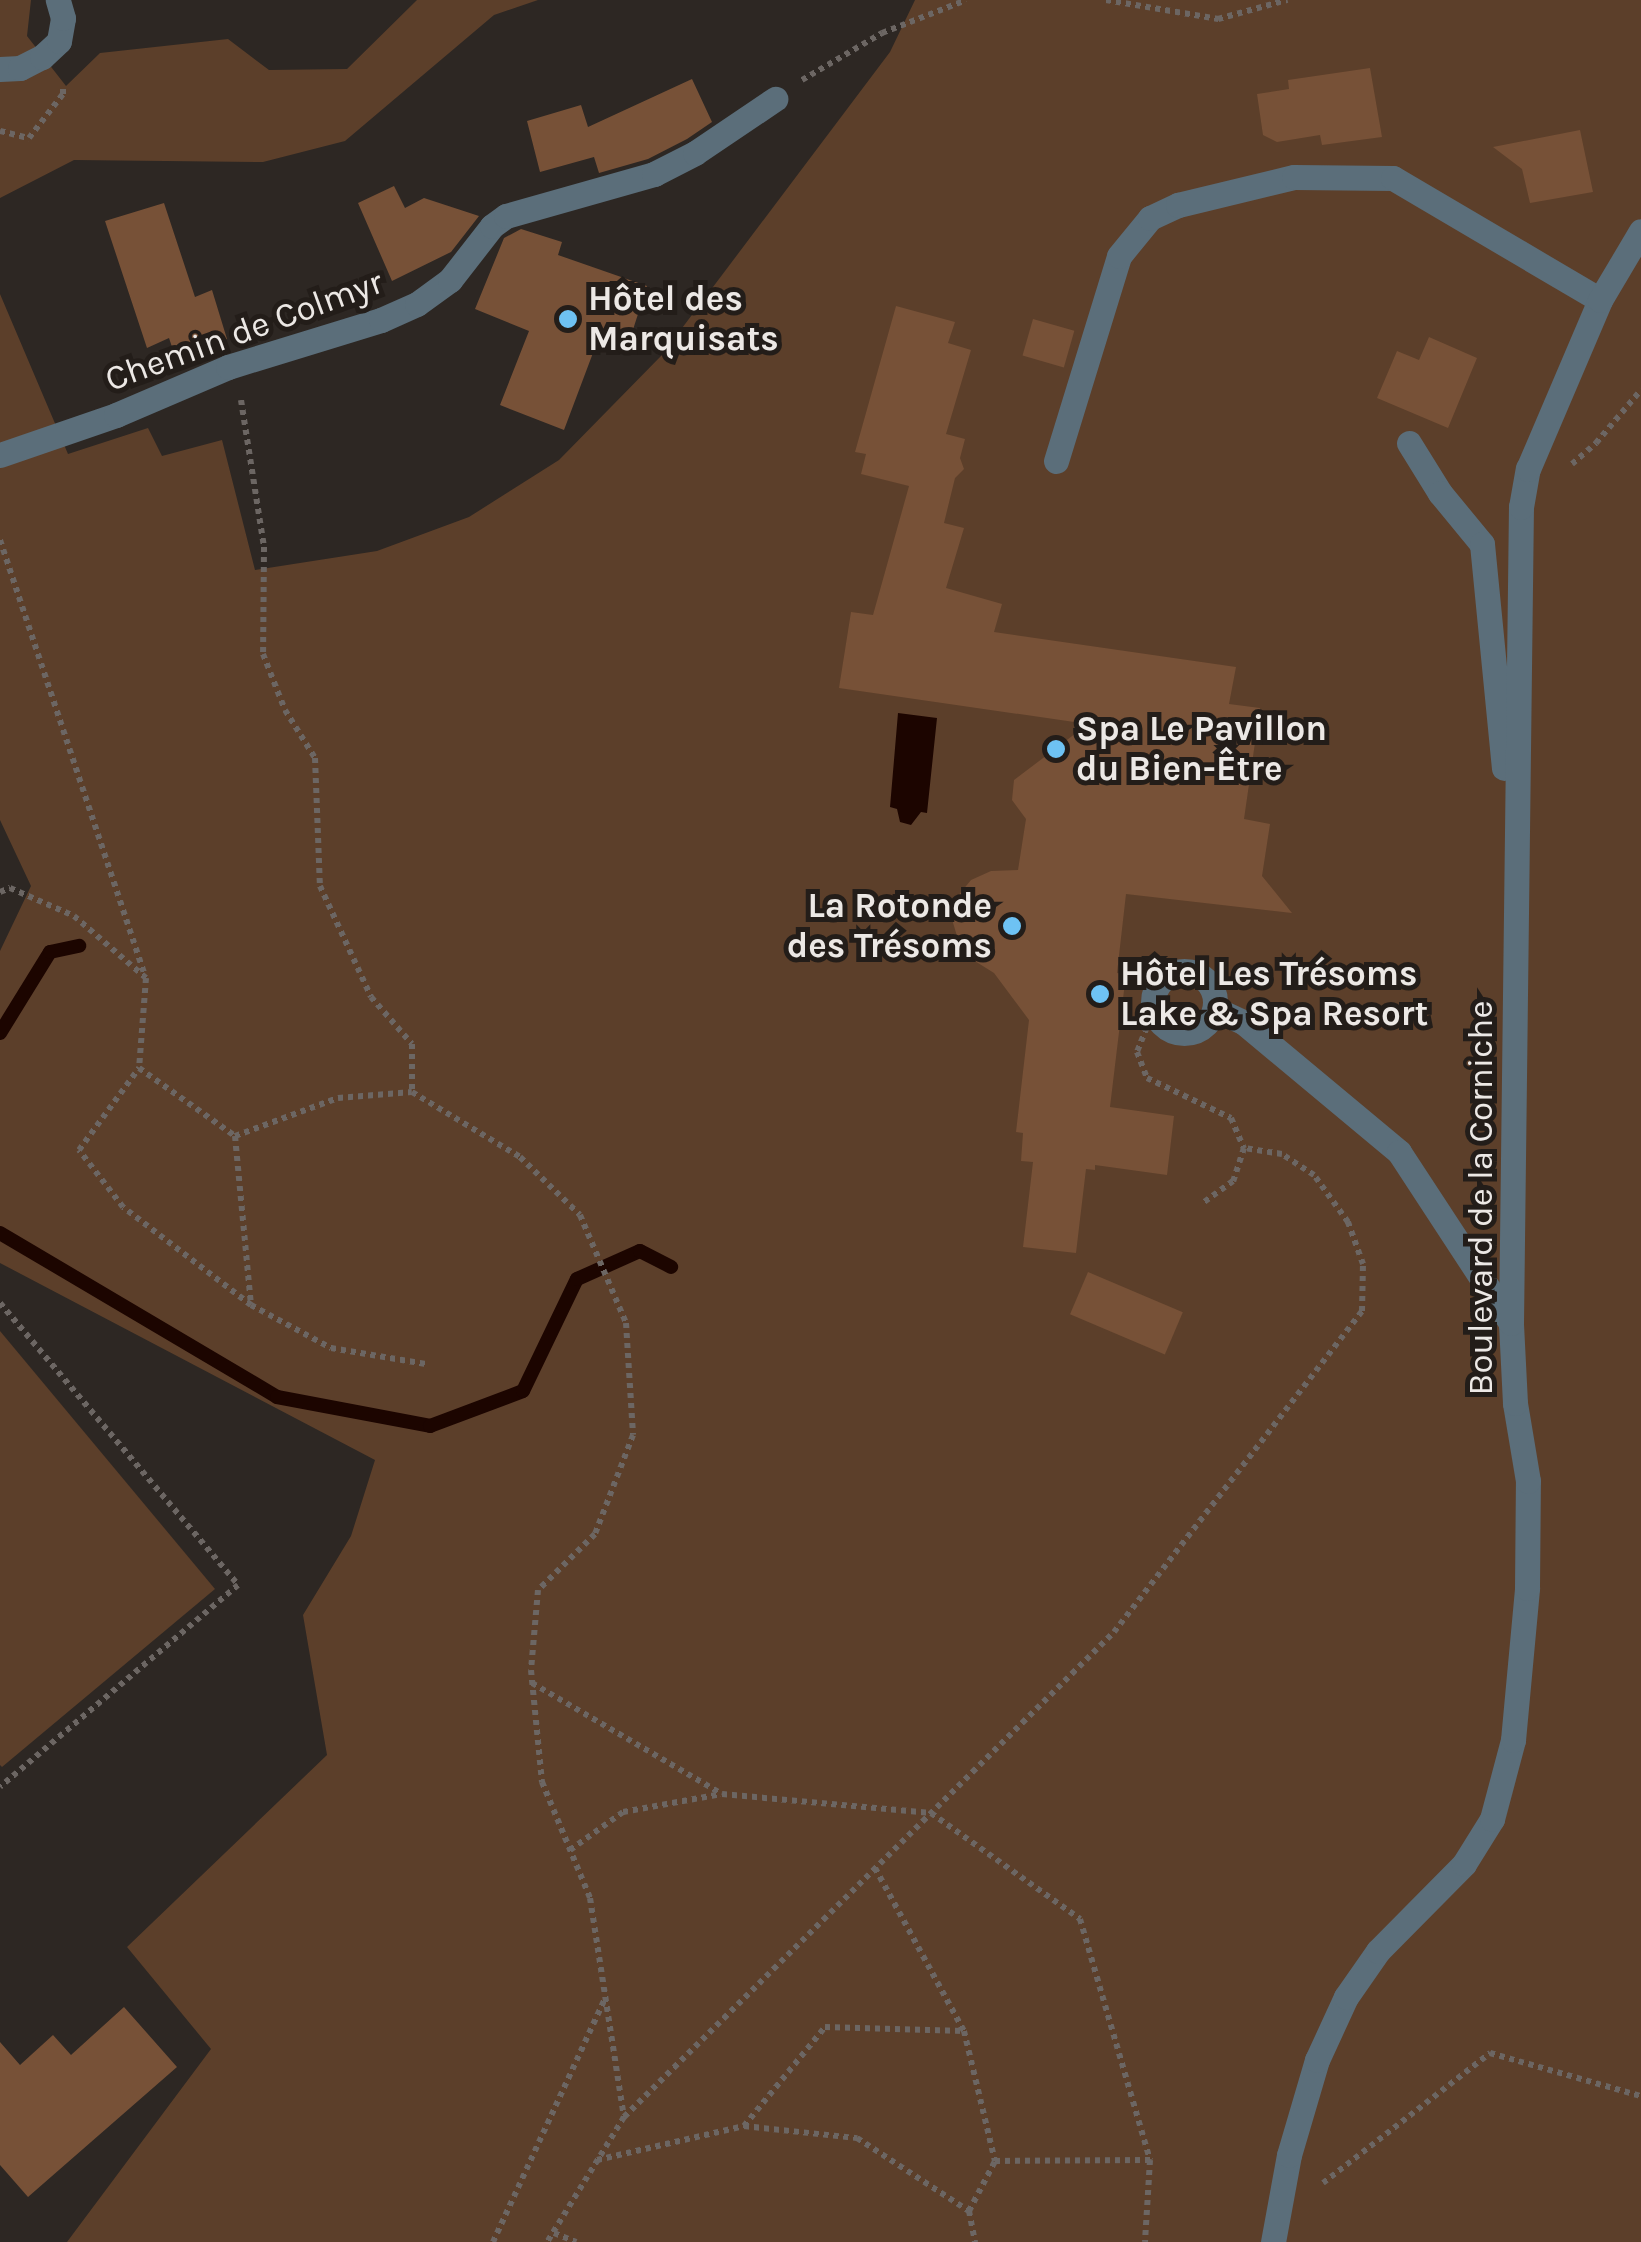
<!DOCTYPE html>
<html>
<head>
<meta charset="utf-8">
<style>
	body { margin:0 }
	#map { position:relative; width:1641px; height:2242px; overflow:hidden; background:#2d2723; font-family:Karla,sans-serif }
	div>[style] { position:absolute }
	.green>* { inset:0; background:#5c3f2a }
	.water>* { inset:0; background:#1c0500 }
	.stream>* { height:14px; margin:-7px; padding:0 7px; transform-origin:7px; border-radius:7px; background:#1c0500 }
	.building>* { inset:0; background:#775137; transform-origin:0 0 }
	.path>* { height:6px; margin-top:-3px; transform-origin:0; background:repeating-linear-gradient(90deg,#6c6663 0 5px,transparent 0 10px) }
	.minor>* { height:25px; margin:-12.5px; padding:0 12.5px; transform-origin:12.5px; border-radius:12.5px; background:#5b6e7a }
	.minor>.ring { margin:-12.5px; padding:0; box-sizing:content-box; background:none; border:25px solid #5b6e7a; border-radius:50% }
	.dots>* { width:28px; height:28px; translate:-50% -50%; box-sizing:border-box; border:5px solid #231d19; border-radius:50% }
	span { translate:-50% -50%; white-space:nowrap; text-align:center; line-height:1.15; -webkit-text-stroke:10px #231d19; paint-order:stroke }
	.poi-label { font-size:35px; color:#ece8e5; font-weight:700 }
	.left { translate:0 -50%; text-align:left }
	.right { translate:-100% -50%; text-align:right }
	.street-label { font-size:35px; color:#ece8e5 }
</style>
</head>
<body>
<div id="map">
	<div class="green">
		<div style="clip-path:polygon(0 0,31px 0,27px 36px,66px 86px,100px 53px,228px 39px,269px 70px,347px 69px,417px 0,538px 0,494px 15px,345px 141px,263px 162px,74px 160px,0 198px)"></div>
		<div style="clip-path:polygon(915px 0,1641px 0,1641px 2242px,67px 2242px,211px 2049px,127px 1947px,327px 1755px,303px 1615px,351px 1536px,375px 1460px,0 1263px,0 951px,31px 886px,0 820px,0 294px,68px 454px,148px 428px,162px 456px,222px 440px,255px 570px,377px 551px,469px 517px,559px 460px,661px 356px,890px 52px)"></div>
		<div style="clip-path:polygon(0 1331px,215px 1589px,2px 1767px,0 1765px)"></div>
	</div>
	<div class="water">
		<div style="clip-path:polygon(898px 713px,937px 718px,927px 813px,921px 812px,911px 825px,900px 822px,897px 809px,890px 807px)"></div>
	</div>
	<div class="stream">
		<div style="left:0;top:1033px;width:95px;rotate:-58.3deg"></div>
		<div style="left:50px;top:952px;width:30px;rotate:-12deg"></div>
		<div style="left:0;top:1233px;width:322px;rotate:30.6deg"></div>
		<div style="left:277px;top:1397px;width:156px;rotate:10.7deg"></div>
		<div style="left:430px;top:1426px;width:99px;rotate:-20.6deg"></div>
		<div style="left:523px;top:1391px;width:124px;rotate:-64.3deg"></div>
		<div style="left:577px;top:1279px;width:69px;rotate:-24deg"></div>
		<div style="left:640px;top:1251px;width:35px;rotate:27deg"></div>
	</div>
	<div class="building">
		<div style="clip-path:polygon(1370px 68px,1382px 137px,1322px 145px,1320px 135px,1277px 142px,1263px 135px,1257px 94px,1289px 89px,1288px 80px)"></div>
		<div style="clip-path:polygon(692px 79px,712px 122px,687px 139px,648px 159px,599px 173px,594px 157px,540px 172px,527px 121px,581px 105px,588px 127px)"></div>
		<div style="clip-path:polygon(1580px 130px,1593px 192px,1530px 203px,1522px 169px,1493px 147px)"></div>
		<div style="clip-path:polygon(394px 186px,405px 208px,424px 198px,479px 216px,451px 252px,392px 281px,358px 203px)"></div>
		<div style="clip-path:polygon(164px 203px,195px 297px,212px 290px,227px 339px,176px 359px,169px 338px,147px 348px,105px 221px)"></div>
		<div style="clip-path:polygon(521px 229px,562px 242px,558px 255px,647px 286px,630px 339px,602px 329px,564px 430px,500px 405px,529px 331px,475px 309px,504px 238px)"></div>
		<div style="clip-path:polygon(896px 306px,955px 322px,948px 343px,971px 350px,946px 434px,965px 439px,960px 458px,964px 469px,955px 478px,944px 523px,964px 528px,946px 588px,1002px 604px,994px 632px,1236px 667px,1229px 704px,1260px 708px,1244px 819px,1270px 824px,1262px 876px,1292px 913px,1126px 894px,1117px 973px,1126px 974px,1110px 1107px,1174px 1116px,1167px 1175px,1095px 1165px,1095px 1170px,1086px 1169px,1076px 1253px,1023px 1247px,1033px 1162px,1021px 1161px,1023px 1133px,1016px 1132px,1029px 1020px,994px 973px,962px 953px,951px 916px,957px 897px,971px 880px,991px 871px,1018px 870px,1026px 819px,1012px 800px,1014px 780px,1088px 724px,839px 688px,851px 612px,873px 615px,909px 486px,861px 474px,866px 454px,855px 452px)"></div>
		<div style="left:1033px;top:319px;width:43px;height:38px;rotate:16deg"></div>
		<div style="clip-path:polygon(1429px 337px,1477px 358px,1448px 428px,1377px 398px,1397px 351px,1419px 360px)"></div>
		<div style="left:1088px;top:1272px;width:103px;height:46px;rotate:23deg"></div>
		<div style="clip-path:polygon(124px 2007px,177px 2067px,28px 2197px,0 2165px,0 2042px,20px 2065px,53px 2035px,71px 2055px)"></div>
	</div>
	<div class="path">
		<div style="left:1106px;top:0;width:114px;rotate:9.6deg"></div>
		<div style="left:1218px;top:19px;width:72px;rotate:-15.4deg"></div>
		<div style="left:802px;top:80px;width:93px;rotate:-30.4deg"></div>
		<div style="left:882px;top:33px;width:90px;rotate:-21.4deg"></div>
		<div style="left:0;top:131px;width:30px;rotate:14deg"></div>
		<div style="left:29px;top:138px;width:56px;rotate:-52.3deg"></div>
		<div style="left:63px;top:94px;width:7px;rotate:-90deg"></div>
		<div style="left:241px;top:400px;width:149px;rotate:81.1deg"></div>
		<div style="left:264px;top:547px;width:107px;rotate:90.5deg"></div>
		<div style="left:263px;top:654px;width:60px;rotate:68.6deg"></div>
		<div style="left:285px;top:710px;width:57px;rotate:58deg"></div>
		<div style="left:315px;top:758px;width:128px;rotate:87.8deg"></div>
		<div style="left:320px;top:886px;width:122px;rotate:65.3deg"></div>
		<div style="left:371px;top:997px;width:62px;rotate:48.9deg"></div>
		<div style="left:412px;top:1044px;width:48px;rotate:90deg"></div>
		<div style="left:1572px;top:464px;width:32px;rotate:-41deg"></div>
		<div style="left:1596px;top:443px;width:70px;rotate:-49.7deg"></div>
		<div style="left:0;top:540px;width:459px;rotate:71.6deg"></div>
		<div style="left:0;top:892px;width:11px;rotate:-22deg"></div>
		<div style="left:10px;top:888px;width:70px;rotate:23.6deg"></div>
		<div style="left:74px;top:916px;width:95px;rotate:40.7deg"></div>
		<div style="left:146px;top:978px;width:90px;rotate:94.4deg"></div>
		<div style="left:139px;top:1068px;width:118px;rotate:35.3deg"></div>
		<div style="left:235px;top:1136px;width:170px;rotate:84.6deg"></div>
		<div style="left:251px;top:1305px;width:161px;rotate:-142.6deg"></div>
		<div style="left:123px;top:1207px;width:72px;rotate:-127.7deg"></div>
		<div style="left:79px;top:1150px;width:102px;rotate:-53.8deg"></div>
		<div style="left:1154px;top:1009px;width:46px;rotate:111.6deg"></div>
		<div style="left:1137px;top:1052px;width:28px;rotate:69deg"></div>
		<div style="left:1147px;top:1078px;width:93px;rotate:25.5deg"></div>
		<div style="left:1231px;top:1118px;width:33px;rotate:67deg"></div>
		<div style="left:1244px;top:1148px;width:35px;rotate:108deg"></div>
		<div style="left:1233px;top:1181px;width:39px;rotate:144deg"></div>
		<div style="left:235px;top:1136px;width:110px;rotate:-20.3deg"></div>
		<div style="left:338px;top:1098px;width:74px;rotate:-4.6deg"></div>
		<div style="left:412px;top:1092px;width:126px;rotate:31deg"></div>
		<div style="left:520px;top:1157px;width:83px;rotate:44deg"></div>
		<div style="left:580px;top:1215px;width:117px;rotate:66.9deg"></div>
		<div style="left:626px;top:1323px;width:112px;rotate:86.4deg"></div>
		<div style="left:633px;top:1435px;width:106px;rotate:111deg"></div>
		<div style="left:595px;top:1534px;width:80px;rotate:135.5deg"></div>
		<div style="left:538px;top:1590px;width:80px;rotate:95deg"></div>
		<div style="left:531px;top:1670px;width:113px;rotate:84.4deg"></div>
		<div style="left:542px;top:1782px;width:126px;rotate:67.5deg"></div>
		<div style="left:590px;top:1898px;width:222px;rotate:81.2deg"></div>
		<div style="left:624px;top:2117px;width:147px;rotate:121.6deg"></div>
		<div style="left:0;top:1303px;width:369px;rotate:49.8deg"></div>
		<div style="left:238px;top:1585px;width:312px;rotate:139.7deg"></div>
		<div style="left:251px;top:1305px;width:91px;rotate:28.3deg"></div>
		<div style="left:331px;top:1348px;width:96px;rotate:9.6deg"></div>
		<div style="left:532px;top:1683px;width:220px;rotate:30.3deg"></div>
		<div style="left:722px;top:1794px;width:210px;rotate:5.2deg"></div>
		<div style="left:931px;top:1813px;width:183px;rotate:35.4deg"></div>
		<div style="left:1080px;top:1919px;width:251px;rotate:73.8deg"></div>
		<div style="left:570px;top:1850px;width:65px;rotate:-35.6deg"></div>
		<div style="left:623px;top:1812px;width:100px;rotate:-10.4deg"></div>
		<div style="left:875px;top:1868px;width:186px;rotate:61.4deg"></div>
		<div style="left:624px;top:2117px;width:689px;rotate:-44.71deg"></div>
		<div style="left:1114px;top:1632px;width:406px;rotate:-52.3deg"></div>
		<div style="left:1362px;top:1311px;width:47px;rotate:-88.8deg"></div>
		<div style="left:1363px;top:1264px;width:45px;rotate:-109.7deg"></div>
		<div style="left:1348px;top:1222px;width:58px;rotate:-125.9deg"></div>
		<div style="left:1314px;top:1175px;width:38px;rotate:-147deg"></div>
		<div style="left:1282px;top:1154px;width:38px;rotate:-171deg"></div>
		<div style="left:744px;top:2126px;width:114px;rotate:6.1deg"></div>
		<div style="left:857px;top:2138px;width:134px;rotate:33.1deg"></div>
		<div style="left:969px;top:2211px;width:32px;rotate:79deg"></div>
		<div style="left:597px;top:2160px;width:151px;rotate:-13deg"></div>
		<div style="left:744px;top:2126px;width:128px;rotate:-50.7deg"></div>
		<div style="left:825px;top:2027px;width:139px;rotate:1.6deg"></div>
		<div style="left:964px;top:2031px;width:134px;rotate:76.6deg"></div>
		<div style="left:995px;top:2161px;width:155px;rotate:-0.4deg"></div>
		<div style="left:1150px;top:2160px;width:82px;rotate:93.5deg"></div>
		<div style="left:1323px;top:2183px;width:212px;rotate:-37.9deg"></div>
		<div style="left:1490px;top:2053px;width:157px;rotate:15.9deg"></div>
		<div style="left:969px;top:2211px;width:56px;rotate:-62.5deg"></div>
		<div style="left:554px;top:2233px;width:24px;rotate:22deg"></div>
		<div style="left:493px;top:2242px;width:268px;rotate:-65.3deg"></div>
	</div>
	<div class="minor">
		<div style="left:0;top:69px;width:20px;rotate:-3deg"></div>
		<div style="left:20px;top:68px;width:25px;rotate:-27deg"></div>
		<div style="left:42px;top:57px;width:23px;rotate:-43deg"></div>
		<div style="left:59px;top:41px;width:23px;rotate:-80deg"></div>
		<div style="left:63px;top:18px;width:19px;rotate:-106deg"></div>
		<div style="left:1409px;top:443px;width:59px;rotate:58.2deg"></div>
		<div style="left:1440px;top:493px;width:66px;rotate:50.5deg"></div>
		<div style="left:1482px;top:544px;width:225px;rotate:84.4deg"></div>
		<div style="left:0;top:455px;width:123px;rotate:-19deg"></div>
		<div style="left:116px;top:415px;width:122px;rotate:-23.2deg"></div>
		<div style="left:228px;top:367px;width:160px;rotate:-17.1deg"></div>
		<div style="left:381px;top:320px;width:39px;rotate:-24deg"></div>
		<div style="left:417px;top:304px;width:41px;rotate:-36deg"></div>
		<div style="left:450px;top:280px;width:68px;rotate:-52.1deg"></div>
		<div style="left:492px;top:226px;width:17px;rotate:-36deg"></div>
		<div style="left:506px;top:216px;width:154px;rotate:-15.8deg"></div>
		<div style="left:654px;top:174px;width:46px;rotate:-27.1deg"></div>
		<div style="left:695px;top:153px;width:97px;rotate:-34deg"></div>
		<div style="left:1056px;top:461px;width:214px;rotate:-72.9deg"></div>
		<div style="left:1119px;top:256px;width:49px;rotate:-50.8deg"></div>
		<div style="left:1150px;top:218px;width:31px;rotate:-25deg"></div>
		<div style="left:1178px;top:205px;width:119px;rotate:-13.6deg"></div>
		<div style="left:1294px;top:177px;width:99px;rotate:0.6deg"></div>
		<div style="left:1393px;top:178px;width:240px;rotate:30.5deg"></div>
		<div class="ring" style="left:1153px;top:971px;width:37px;height:37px"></div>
		<div style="left:1215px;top:1009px;width:31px;rotate:25deg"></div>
		<div style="left:1243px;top:1022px;width:203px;rotate:39.8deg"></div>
		<div style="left:1399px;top:1152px;width:204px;rotate:56.8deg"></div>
		<div style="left:1273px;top:2242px;width:88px;rotate:-79.6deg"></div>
		<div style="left:1289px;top:2155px;width:99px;rotate:-73.6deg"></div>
		<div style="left:1317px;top:2060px;width:69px;rotate:-65.3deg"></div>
		<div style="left:1346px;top:1997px;width:56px;rotate:-55.2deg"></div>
		<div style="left:1378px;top:1951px;width:122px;rotate:-45.3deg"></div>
		<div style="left:1464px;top:1864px;width:53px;rotate:-58.1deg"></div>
		<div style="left:1492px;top:1819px;width:82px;rotate:-75.1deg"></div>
		<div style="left:1513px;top:1740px;width:153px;rotate:-84.7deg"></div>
		<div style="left:1527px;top:1588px;width:107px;rotate:-89.5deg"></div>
		<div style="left:1528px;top:1481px;width:79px;rotate:-99.5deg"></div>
		<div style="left:1515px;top:1403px;width:80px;rotate:-92.9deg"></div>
		<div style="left:1511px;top:1323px;width:816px;rotate:-89.3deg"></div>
		<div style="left:1521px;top:507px;width:39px;rotate:-80deg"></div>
		<div style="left:1528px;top:469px;width:184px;rotate:-66.9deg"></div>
		<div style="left:1600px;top:300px;width:80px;rotate:-59.3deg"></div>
	</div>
	<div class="dots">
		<div style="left:568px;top:319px;background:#6ec2f3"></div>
		<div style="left:1056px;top:749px;background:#6ec2f3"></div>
		<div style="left:1012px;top:926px;background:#6ec2f3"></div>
		<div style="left:1100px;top:994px;background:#6ec2f3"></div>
	</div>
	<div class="poi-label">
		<span class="left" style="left:588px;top:319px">Hôtel des<br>Marquisats</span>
		<span class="left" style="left:1076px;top:749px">Spa Le Pavillon<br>du Bien-Être</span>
		<span class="right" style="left:992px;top:926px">La Rotonde<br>des Trésoms</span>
		<span class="left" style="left:1120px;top:994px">Hôtel Les Trésoms<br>Lake &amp; Spa Resort</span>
	</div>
	<div class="street-label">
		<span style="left:244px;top:331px;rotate:-20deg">Chemin de Colmyr</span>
		<span style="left:1481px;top:1198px;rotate:-90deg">Boulevard de la Corniche</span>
	</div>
</div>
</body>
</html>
